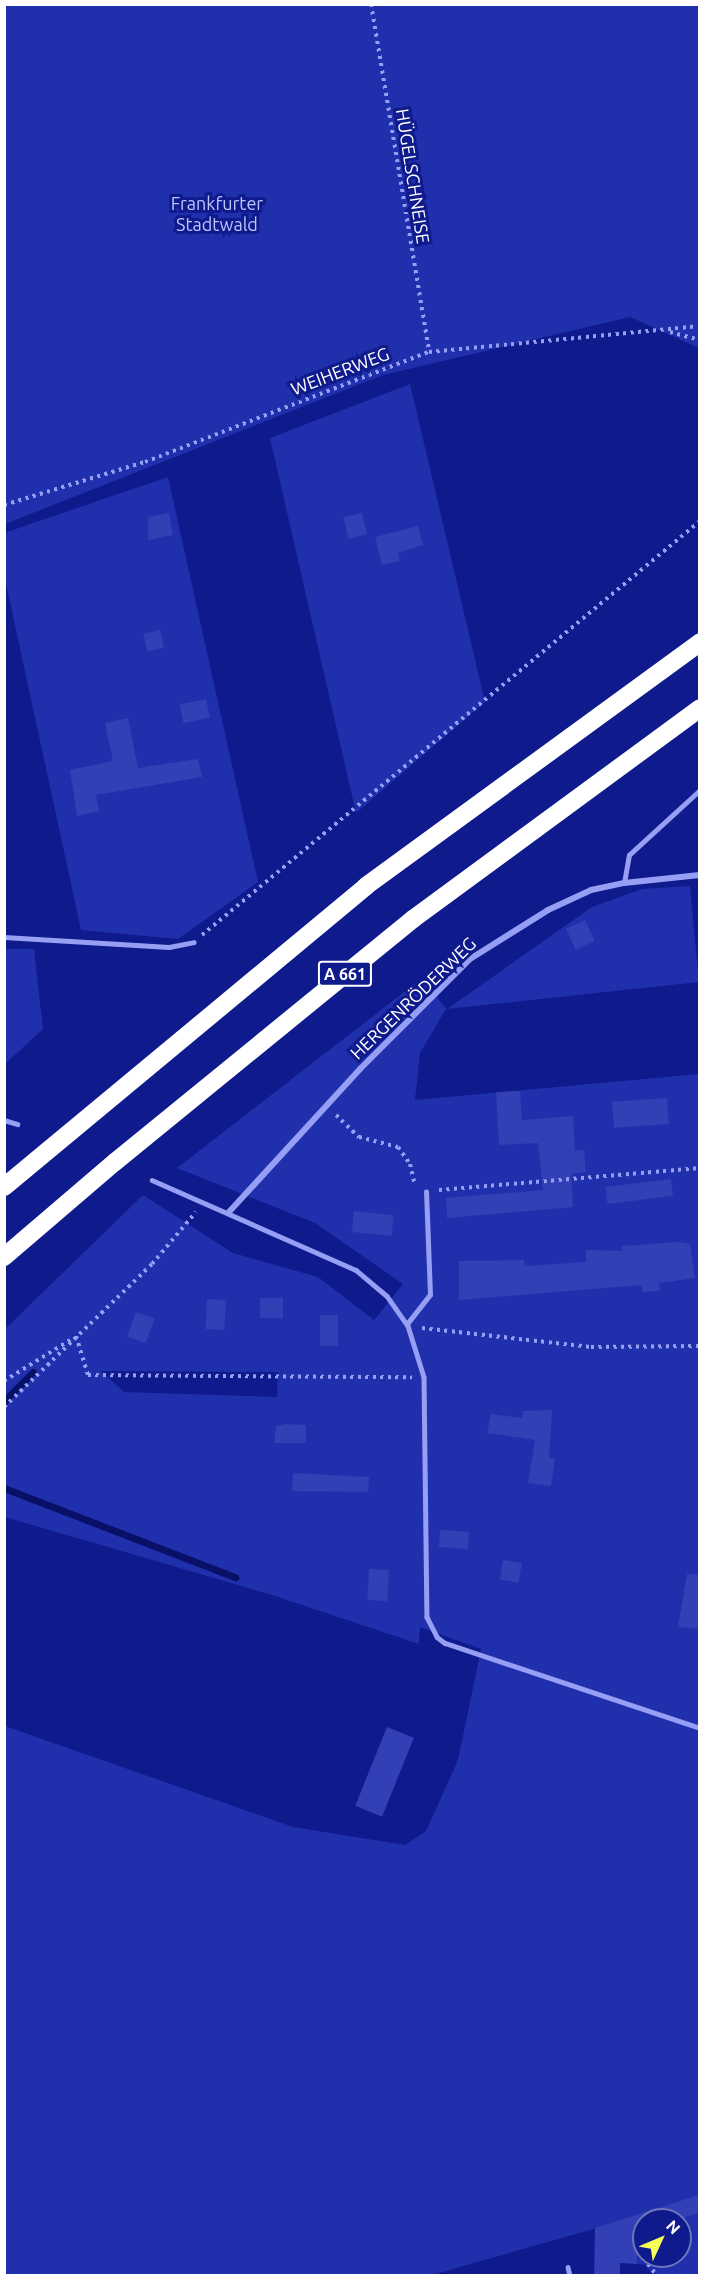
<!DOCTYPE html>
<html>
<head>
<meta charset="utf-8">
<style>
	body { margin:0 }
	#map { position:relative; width:704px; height:2280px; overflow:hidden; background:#0f1a8c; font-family:Ubuntu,sans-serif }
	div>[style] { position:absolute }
	.green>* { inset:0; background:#202fac }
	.stream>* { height:7px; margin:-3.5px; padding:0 3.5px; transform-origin:3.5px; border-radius:3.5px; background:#091068 }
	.building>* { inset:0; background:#333fb4; transform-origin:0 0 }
	.path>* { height:4px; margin-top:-2px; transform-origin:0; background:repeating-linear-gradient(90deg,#969ff3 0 3px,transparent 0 7.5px) }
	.lane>* { height:4.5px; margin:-2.25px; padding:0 2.25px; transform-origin:2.25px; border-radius:2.25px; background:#969ff3 }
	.street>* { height:6px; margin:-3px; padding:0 3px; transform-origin:3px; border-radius:3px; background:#969ff3 }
	.highway>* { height:18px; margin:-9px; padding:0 9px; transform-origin:9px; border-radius:9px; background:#fff }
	span { translate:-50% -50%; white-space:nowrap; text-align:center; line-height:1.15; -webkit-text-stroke:6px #0f1a8c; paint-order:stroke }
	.shield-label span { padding:2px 4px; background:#0f1a8c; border:2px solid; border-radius:4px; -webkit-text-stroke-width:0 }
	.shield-label { font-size:16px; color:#fff; font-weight:700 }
	.street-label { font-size:18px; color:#fff }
	.park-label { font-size:18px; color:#bdc4fe }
	.frame { position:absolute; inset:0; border:6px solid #fff; pointer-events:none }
	.north { position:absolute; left:632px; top:2208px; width:60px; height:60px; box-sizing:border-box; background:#0f1a8c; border:2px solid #6f76ba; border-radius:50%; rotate:46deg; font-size:16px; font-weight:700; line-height:24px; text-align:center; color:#fff }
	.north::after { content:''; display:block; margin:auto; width:21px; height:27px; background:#f5ff57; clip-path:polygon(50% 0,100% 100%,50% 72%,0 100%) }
</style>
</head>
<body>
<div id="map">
	<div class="green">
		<div style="clip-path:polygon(4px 5px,699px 5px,699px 348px,630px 317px,383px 375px,5px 524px)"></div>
		<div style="clip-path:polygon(410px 384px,485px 702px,356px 813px,270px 438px)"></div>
		<div style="clip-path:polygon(168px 477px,258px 882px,178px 939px,81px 930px,5px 579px,4px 533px)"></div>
		<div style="clip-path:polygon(evenodd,690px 886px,699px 982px,446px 1009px,420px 1053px,415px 1100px,699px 1074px,699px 2199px,432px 2275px,5px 2275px,5px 1726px,293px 1827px,405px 1845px,426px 1831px,458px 1760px,481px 1649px,420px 1627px,419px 1644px,272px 1595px,5px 1517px,5px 1329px,143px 1195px,233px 1253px,318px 1277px,374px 1320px,403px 1284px,315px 1223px,177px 1168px,421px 979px,447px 1009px,592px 907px,642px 889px,690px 886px,101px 1371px,278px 1372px,277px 1397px,124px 1392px,101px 1371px)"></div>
		<div style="clip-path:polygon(5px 949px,34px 949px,43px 1029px,5px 1064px)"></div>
		<div style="clip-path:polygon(699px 2213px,699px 2275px,653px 2275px,645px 2265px,637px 2264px,638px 2233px,644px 2231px,644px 2256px,680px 2256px,678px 2220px)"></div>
	</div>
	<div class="stream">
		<div style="left:4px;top:1401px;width:41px;rotate:-45deg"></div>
		<div style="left:4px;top:1488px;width:248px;rotate:21.1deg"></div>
	</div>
	<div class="building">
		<div style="clip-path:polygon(169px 513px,173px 535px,148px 540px,148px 517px)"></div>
		<div style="left:362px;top:513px;width:22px;height:19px;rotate:77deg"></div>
		<div style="clip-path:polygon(418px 526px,423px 545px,398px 553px,400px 561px,382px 565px,375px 537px)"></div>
		<div style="left:160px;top:630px;width:18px;height:17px;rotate:77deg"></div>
		<div style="left:206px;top:699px;width:19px;height:27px;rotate:78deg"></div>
		<div style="clip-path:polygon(128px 718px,138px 768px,198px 759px,202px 777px,96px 795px,99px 811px,77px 816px,70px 770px,113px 761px,105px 723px)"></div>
		<div style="left:585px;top:920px;width:23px;height:21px;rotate:65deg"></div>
		<div style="clip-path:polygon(520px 1091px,522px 1120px,573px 1116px,575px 1151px,584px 1150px,586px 1172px,571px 1174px,573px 1207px,447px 1218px,446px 1198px,543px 1190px,538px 1143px,499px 1145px,496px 1092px)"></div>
		<div style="left:667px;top:1098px;width:26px;height:55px;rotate:86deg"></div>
		<div style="left:671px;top:1179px;width:17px;height:66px;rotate:83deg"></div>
		<div style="left:354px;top:1211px;width:40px;height:21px;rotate:6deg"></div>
		<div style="clip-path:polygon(680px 1242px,690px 1244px,695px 1278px,659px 1283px,660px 1291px,642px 1292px,642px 1285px,459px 1300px,459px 1261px,524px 1260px,525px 1266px,586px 1262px,586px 1250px,622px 1251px,622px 1246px)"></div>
		<div style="left:260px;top:1298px;width:23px;height:20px"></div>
		<div style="left:207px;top:1299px;width:19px;height:30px;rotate:3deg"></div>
		<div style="left:136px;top:1312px;width:20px;height:26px;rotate:20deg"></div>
		<div style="left:320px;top:1315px;width:18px;height:31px"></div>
		<div style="clip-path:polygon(552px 1410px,549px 1458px,555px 1459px,551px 1486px,528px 1483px,535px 1440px,487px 1433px,491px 1414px,522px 1418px,523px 1411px)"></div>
		<div style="clip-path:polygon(285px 1424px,306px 1425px,306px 1443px,274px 1443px,276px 1426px)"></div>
		<div style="clip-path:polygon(293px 1473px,369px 1477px,368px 1492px,292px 1491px)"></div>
		<div style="left:440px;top:1530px;width:29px;height:17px;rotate:4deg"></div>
		<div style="left:503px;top:1560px;width:19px;height:20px;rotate:9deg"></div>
		<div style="left:369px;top:1569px;width:20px;height:31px;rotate:3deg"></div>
		<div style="clip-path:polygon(687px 1574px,699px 1575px,699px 1629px,678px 1627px)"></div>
		<div style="left:387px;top:1727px;width:29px;height:85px;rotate:22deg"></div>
		<div style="clip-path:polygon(699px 2195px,699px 2213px,678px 2220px,644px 2220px,644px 2231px,638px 2233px,637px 2264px,620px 2263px,620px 2276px,594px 2276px,595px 2228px)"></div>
	</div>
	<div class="path">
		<div style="left:371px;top:4px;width:353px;rotate:80.5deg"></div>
		<div style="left:670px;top:332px;width:31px;rotate:15deg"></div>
		<div style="left:4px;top:505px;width:147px;rotate:-17deg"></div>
		<div style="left:145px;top:462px;width:305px;rotate:-21.2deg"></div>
		<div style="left:429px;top:352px;width:272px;rotate:-5.5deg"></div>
		<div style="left:202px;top:935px;width:648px;rotate:-39.74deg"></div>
		<div style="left:336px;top:1115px;width:32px;rotate:44deg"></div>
		<div style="left:359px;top:1137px;width:40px;rotate:14.4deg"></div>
		<div style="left:398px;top:1147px;width:21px;rotate:55deg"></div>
		<div style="left:410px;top:1164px;width:22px;rotate:77deg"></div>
		<div style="left:439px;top:1190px;width:262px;rotate:-4.8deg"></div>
		<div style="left:422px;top:1328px;width:170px;rotate:6.4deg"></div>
		<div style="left:591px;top:1347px;width:109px;rotate:-0.5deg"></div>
		<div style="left:76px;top:1336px;width:41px;rotate:72.9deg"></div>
		<div style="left:88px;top:1375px;width:324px;rotate:0.4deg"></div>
		<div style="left:4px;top:1381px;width:78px;rotate:-31.8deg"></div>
		<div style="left:4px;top:1407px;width:206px;rotate:-44deg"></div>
		<div style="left:152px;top:1264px;width:68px;rotate:-49.8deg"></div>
		<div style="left:648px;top:2264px;width:15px;rotate:53deg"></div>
	</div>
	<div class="lane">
		<div style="left:624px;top:883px;width:28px;rotate:-80deg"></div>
		<div style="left:629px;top:855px;width:96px;rotate:-42.5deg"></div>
		<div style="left:4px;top:937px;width:165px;rotate:3.5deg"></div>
		<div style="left:169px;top:947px;width:25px;rotate:-11deg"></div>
		<div style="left:4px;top:1120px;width:14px;rotate:17deg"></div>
		<div style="left:152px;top:1180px;width:223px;rotate:23.8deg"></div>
		<div style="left:356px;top:1270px;width:40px;rotate:40deg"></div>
		<div style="left:387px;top:1296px;width:37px;rotate:55deg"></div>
		<div style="left:408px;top:1326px;width:53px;rotate:72.6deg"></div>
		<div style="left:424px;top:1377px;width:240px;rotate:89.3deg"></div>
		<div style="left:427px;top:1617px;width:22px;rotate:63deg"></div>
		<div style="left:437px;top:1637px;width:10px;rotate:37deg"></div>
		<div style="left:445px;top:1643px;width:269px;rotate:18.4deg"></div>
		<div style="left:407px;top:1324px;width:37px;rotate:-52deg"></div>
		<div style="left:430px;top:1295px;width:103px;rotate:-92.2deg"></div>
		<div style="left:568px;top:2267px;width:9px;rotate:77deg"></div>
	</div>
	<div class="street">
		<div style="left:229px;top:1212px;width:194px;rotate:-47.5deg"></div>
		<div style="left:360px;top:1069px;width:156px;rotate:-45deg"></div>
		<div style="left:470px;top:959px;width:92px;rotate:-32.1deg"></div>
		<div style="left:548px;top:910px;width:47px;rotate:-24.9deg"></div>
		<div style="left:591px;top:890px;width:34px;rotate:-12deg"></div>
		<div style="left:624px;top:883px;width:76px;rotate:-6deg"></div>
	</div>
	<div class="highway">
		<div style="left:4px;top:1187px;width:471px;rotate:-39.7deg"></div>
		<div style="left:366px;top:886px;width:414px;rotate:-36.1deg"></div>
		<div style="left:4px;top:1257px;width:146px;rotate:-40.6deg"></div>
		<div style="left:115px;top:1162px;width:385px;rotate:-39.2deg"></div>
		<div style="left:413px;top:919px;width:356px;rotate:-36.3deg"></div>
	</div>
	<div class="shield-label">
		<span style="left:345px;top:974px">A 661</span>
	</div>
	<div class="street-label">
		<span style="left:413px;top:176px;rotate:81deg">HÜGELSCHNEISE</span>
		<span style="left:340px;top:371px;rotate:-21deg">WEIHERWEG</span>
		<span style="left:413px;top:998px;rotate:-44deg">HERGENRÖDERWEG</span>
	</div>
	<div class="park-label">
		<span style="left:217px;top:214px">Frankfurter<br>Stadtwald</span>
	</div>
	<div class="frame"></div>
	<div class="north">N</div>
</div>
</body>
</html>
